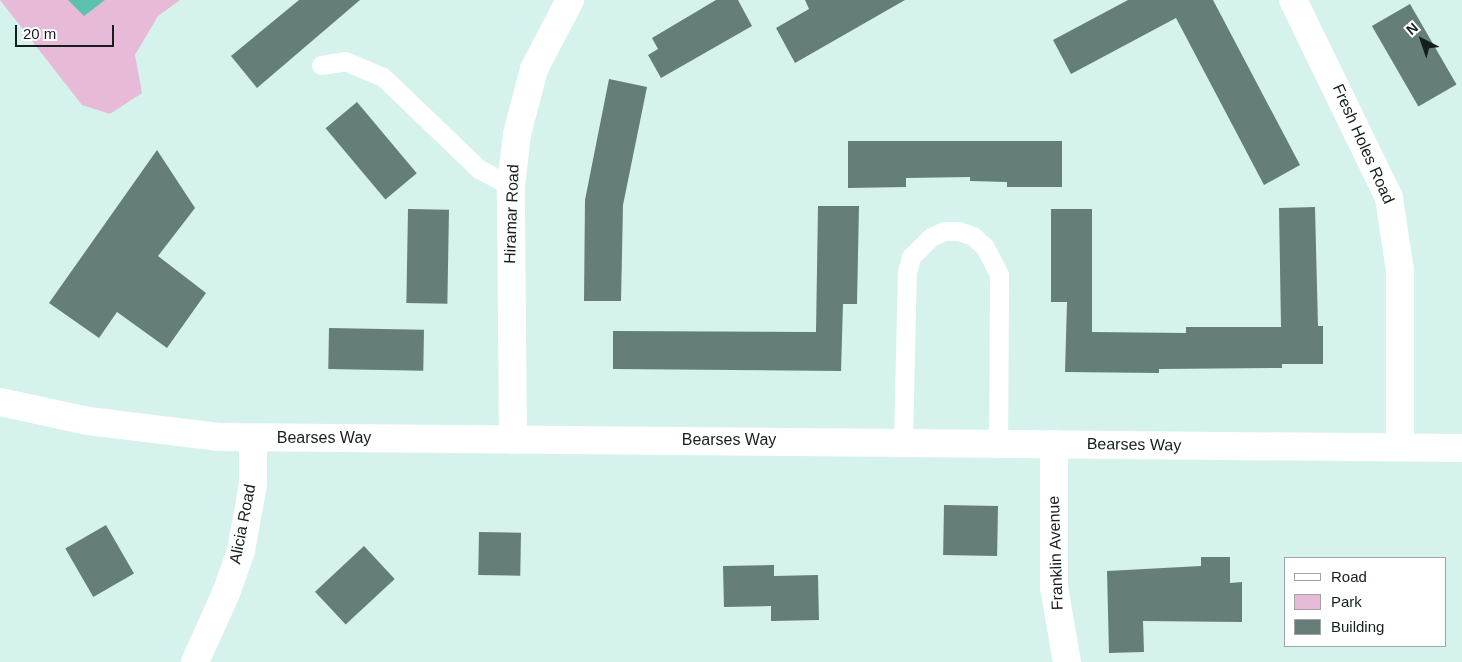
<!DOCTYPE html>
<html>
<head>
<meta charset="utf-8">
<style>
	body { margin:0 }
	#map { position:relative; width:1462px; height:662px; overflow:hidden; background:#d6f2ec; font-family:Arial,sans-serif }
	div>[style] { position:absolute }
	.green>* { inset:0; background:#e7bbd8 }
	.water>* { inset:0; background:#5cc1b1 }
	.building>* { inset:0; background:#657e79; transform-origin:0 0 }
	.lane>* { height:19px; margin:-9.5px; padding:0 9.5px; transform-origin:9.5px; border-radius:9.5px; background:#fff }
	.street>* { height:28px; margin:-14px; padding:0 14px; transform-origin:14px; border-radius:14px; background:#fff }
	.secondary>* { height:28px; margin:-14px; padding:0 14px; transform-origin:14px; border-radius:14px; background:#fff }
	span { translate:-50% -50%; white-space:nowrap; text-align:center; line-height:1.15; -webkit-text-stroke:5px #fff; paint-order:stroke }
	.street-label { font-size:16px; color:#151f1d }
	.legend { position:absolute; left:1284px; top:557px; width:162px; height:90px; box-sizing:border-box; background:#fff; border:1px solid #a1a5a5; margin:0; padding:6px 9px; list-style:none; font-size:15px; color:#151f1d }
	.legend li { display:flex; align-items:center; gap:10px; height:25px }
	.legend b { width:25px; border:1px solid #a1a5a5 }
	.north { position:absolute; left:1397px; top:15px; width:50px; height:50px; -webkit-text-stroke:4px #fff; paint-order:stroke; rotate:319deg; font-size:14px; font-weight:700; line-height:20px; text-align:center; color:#151f1d }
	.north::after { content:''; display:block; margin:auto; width:18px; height:22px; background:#151f1d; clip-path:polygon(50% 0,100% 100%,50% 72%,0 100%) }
	.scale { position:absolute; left:15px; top:25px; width:99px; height:22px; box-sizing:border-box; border:2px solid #151f1d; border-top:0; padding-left:6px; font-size:15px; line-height:18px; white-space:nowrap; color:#151f1d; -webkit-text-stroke:4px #fff; paint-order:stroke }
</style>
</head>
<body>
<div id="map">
	<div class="green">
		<div style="clip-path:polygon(0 0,180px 0,158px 16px,135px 55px,142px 93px,110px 114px,82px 105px)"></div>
	</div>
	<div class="water">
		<div style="clip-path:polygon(68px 0,105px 0,84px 16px)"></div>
	</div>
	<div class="building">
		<div style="clip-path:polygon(299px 0,360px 0,257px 88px,231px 56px)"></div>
		<div style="clip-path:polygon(716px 0,738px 0,752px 26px,661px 78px,648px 55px,658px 49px,652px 38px)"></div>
		<div style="clip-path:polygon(805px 0,905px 0,795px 63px,776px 28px,809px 9px)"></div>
		<div style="clip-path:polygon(1128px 0,1213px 0,1300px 165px,1264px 185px,1176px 18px,1071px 74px,1053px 40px)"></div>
		<div style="left:1410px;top:4px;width:93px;height:44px;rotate:60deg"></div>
		<div style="clip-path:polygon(609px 79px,647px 87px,623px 205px,621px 301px,584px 301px,585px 200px)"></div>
		<div style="left:357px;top:102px;width:93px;height:41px;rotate:50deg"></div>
		<div style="clip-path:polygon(848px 141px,1062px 141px,1062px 187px,1007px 187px,1007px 182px,970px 181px,970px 177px,906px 178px,906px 187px,848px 188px)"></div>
		<div style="clip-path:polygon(157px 150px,195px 208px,158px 256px,206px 293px,167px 348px,117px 312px,99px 338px,49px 303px)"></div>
		<div style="clip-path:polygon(818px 206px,859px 206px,857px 304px,843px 304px,841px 371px,613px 369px,613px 331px,816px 332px)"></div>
		<div style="clip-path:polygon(1315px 207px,1318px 326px,1323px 326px,1323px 364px,1282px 364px,1282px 368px,1159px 369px,1159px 373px,1065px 372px,1067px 302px,1051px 302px,1051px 209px,1092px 209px,1092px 332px,1186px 333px,1186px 327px,1281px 327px,1279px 208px)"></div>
		<div style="left:408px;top:209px;width:41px;height:94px;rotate:1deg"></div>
		<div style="left:329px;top:328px;width:95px;height:41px;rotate:1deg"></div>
		<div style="left:944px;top:505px;width:54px;height:50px;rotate:1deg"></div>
		<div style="left:106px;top:525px;width:56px;height:47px;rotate:60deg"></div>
		<div style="left:479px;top:532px;width:42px;height:43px;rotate:1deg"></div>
		<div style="left:364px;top:546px;width:45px;height:67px;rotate:47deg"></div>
		<div style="clip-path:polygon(1201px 557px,1230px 557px,1230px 583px,1242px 582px,1242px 622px,1143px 621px,1144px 652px,1109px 653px,1107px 571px,1201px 566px)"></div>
		<div style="clip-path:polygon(774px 565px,774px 576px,818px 575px,819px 620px,771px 621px,771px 606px,724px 607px,723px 566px)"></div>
	</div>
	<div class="lane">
		<div style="left:321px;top:65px;width:24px;rotate:-9deg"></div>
		<div style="left:345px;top:61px;width:41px;rotate:22.8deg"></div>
		<div style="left:383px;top:77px;width:133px;rotate:43.8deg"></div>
		<div style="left:479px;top:169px;width:36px;rotate:28deg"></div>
		<div style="left:903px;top:442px;width:170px;rotate:-88.7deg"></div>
		<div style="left:907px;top:272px;width:16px;rotate:-75deg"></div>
		<div style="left:911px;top:257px;width:28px;rotate:-45deg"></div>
		<div style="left:931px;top:237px;width:14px;rotate:-25deg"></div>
		<div style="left:944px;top:231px;width:15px"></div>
		<div style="left:959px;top:231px;width:15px;rotate:20deg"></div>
		<div style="left:973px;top:236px;width:16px;rotate:43deg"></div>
		<div style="left:985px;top:247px;width:31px;rotate:63deg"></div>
		<div style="left:999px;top:275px;width:168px;rotate:90.3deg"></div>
	</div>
	<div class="street">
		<div style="left:1293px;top:0;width:220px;rotate:64.1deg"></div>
		<div style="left:1389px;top:198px;width:74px;rotate:81.4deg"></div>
		<div style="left:1400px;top:271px;width:176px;rotate:90deg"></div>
		<div style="left:513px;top:440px;width:254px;rotate:-90.5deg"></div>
		<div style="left:511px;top:186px;width:52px;rotate:-83.4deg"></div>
		<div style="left:517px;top:134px;width:67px;rotate:-75.3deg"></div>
		<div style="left:534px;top:69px;width:78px;rotate:-62.4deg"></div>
		<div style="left:1054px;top:444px;width:143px;rotate:90deg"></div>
		<div style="left:1054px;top:587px;width:76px;rotate:80.2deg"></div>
		<div style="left:195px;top:662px;width:76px;rotate:-65.8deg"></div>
		<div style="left:226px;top:593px;width:45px;rotate:-70.3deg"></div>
		<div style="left:241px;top:551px;width:68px;rotate:-79.8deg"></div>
		<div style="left:253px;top:484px;width:46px;rotate:-90deg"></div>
	</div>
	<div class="secondary">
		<div style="left:0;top:402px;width:90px;rotate:12.2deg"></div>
		<div style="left:88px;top:421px;width:131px;rotate:7deg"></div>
		<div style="left:218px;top:437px;width:1244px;rotate:0.51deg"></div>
	</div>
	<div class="street-label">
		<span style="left:1363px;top:144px;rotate:66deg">Fresh Holes Road</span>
		<span style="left:512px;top:214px;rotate:-88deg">Hiramar Road</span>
		<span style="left:324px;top:438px">Bearses Way</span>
		<span style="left:729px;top:440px">Bearses Way</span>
		<span style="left:1134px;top:445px;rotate:1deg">Bearses Way</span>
		<span style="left:243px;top:524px;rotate:-79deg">Alicia Road</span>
		<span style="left:1056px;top:553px;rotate:-92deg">Franklin Avenue</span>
	</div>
	<ul class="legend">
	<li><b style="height:6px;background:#fff"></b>Road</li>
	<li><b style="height:14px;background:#e7bbd8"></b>Park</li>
	<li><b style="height:14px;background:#657e79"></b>Building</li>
	</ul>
	<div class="north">N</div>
	<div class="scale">20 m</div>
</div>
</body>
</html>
